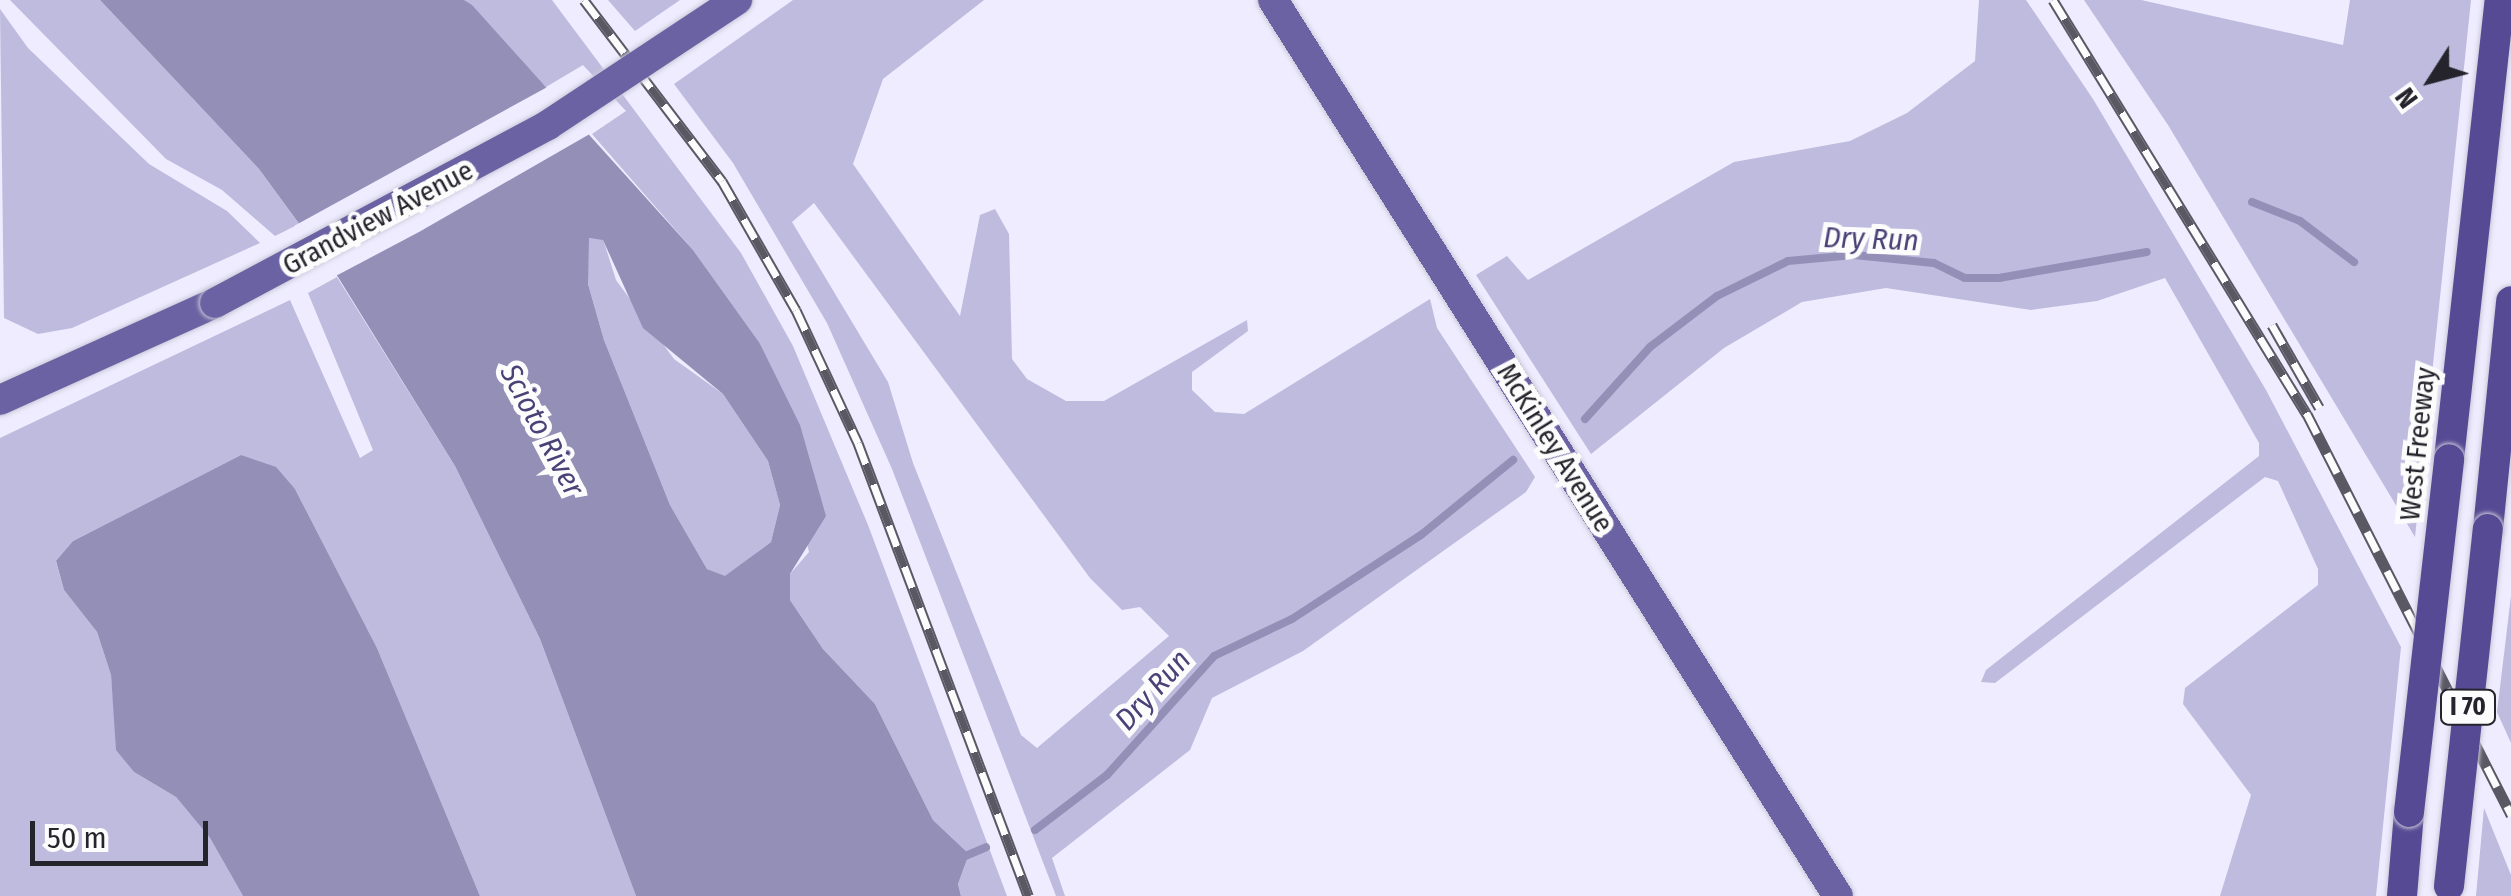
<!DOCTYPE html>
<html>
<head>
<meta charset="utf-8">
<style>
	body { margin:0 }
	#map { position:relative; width:2511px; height:896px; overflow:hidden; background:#eeecfe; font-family:"Fira Sans Condensed",sans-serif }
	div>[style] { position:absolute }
	.green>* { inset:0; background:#bebbde }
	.water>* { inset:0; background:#938fb7 }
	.pier>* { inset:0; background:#eeecfe }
	.stream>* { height:8px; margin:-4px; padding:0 4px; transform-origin:4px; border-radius:4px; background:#938fb7 }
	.roads { filter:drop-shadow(0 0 2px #cac8d8) drop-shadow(0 0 2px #cac8d8) }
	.major>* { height:30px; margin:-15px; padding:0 15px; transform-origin:15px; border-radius:15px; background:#6b62a3 }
	.highway>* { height:30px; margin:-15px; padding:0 15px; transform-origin:15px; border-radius:15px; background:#574a94 }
	.rail>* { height:11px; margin-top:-5.5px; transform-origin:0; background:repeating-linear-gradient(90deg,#fcfcfc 0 22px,#595863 0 44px); box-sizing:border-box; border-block:2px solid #595863 }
	.bridges { filter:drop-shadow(0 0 2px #cac8d8) drop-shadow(0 0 2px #cac8d8) }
	.major-bridge>* { height:30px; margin:-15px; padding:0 15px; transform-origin:15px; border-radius:15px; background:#6b62a3 }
	.highway-bridge>* { height:30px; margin:-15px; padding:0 15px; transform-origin:15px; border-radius:15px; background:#574a94 }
	span { translate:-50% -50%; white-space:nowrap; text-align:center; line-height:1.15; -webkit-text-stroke:10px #fcfcfc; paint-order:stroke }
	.shield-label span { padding:2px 8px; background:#fcfcfc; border:2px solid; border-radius:8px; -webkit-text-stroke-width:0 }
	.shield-label { font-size:25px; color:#25242c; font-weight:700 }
	.street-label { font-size:28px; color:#25242c }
	.water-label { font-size:30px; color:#4a4177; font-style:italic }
	.north { position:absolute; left:2381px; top:30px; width:100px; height:100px; -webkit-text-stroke:8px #fcfcfc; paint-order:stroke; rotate:234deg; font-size:28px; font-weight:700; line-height:40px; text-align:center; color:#25242c }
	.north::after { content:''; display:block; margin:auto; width:35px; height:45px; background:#25242c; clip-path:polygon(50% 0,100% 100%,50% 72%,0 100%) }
	.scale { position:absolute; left:30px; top:821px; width:178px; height:45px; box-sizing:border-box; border:5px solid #25242c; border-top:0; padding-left:12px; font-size:30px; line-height:35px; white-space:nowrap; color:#25242c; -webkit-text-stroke:8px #fcfcfc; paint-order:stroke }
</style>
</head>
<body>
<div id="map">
	<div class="green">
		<div style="clip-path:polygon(10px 0,100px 0,259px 169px,299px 224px,275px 236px,222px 190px,166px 159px)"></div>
		<div style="clip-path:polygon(464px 0,552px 0,741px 253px,793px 346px,868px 525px,1007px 896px,961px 896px,958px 884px,969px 854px,933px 820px,875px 704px,823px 649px,790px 600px,790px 574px,809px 552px,759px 342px,693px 250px,592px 134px,626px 111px,583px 65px,546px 87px)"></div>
		<div style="clip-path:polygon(608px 0,680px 0,635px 31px)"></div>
		<div style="clip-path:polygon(evenodd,793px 0,984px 0,883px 79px,853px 164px,960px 316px,980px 215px,995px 209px,1009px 234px,1012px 359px,1027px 379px,1066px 401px,1104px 401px,1247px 320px,1248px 331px,1192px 372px,1192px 390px,1215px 412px,1244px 414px,1430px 299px,1437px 328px,1535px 477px,1526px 492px,1303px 651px,1212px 698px,1190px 750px,1052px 858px,1065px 896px,1056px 896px,892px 469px,827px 323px,733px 163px,674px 84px,793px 0,814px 203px,1090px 578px,1122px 610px,1140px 607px,1169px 636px,1037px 748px,1021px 735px,913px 463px,888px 382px,792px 222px,814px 203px)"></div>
		<div style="clip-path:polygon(1979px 0,2026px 0,2093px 99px,2266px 390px,2401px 647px,2376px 896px,2220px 896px,2251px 795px,2183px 704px,2185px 688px,2318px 585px,2318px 569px,2278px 481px,2265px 477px,1995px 683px,1981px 682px,1986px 670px,2259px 456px,2259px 443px,2165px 278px,2097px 301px,2031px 310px,1886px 288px,1802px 302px,1724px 348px,1591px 454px,1476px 275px,1507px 256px,1528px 280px,1734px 162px,1850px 141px,1907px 113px,1975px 61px)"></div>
		<div style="clip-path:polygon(2084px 0,2141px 0,2343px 45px,2350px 0,2471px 0,2415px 537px,2168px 125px)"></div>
		<div style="clip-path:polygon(0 9px,28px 48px,149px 164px,227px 211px,260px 243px,72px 328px,38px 334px,4px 318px)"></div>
		<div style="clip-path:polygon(588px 238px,603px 239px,616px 280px,674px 359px,723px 394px,768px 461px,780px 505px,771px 542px,725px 577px,707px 569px,670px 505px,604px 340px,588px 284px)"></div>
		<div style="clip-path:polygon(337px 277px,455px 466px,540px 639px,636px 896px,480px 896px,377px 648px,295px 489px,241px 455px,73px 541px,56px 562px,64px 590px,97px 632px,111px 675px,117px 750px,134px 772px,176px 797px,210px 838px,243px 896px,0 896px,0 438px,290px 300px,360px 458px,373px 450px,308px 293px)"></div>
		<div style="clip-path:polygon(2511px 596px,2511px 743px,2497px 712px)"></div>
		<div style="clip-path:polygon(2484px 808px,2511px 875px,2511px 896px,2476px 896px)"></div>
	</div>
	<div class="water">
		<div style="clip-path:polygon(evenodd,100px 0,464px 0,472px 5px,693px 250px,759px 342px,800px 425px,826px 516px,790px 574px,790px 600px,823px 649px,875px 704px,933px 820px,969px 854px,958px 884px,961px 896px,636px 896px,540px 639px,455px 466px,338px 277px,259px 169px,100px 0,589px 238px,603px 240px,643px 328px,723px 394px,768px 461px,780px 505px,771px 542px,725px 576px,707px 569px,670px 505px,604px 340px,588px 284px,589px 238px)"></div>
		<div style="clip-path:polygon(241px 455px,276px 467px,295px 489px,377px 648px,480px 896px,243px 896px,210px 838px,176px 797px,134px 772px,116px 750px,111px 675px,97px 632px,64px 590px,56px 561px,73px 541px)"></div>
	</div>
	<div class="pier">
		<div style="clip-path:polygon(551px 85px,595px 131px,419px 232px,332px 278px,294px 226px)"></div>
	</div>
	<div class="stream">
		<div style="left:2252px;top:202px;width:52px;rotate:21.6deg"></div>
		<div style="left:2300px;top:221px;width:68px;rotate:37.2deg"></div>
		<div style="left:1585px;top:419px;width:97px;rotate:-47.9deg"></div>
		<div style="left:1650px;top:347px;width:84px;rotate:-37.3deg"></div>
		<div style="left:1717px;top:296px;width:79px;rotate:-26.2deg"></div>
		<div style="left:1788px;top:261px;width:66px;rotate:-5.2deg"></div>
		<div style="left:1854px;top:255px;width:80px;rotate:5.7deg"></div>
		<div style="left:1934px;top:263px;width:34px;rotate:26deg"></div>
		<div style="left:1965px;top:278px;width:34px"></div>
		<div style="left:1999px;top:278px;width:150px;rotate:-10deg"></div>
		<div style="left:1035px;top:830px;width:91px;rotate:-37.4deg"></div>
		<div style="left:1107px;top:775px;width:160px;rotate:-48deg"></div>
		<div style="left:1214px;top:656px;width:86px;rotate:-25.4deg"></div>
		<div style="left:1292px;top:619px;width:154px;rotate:-33.1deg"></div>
		<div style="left:1421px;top:535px;width:119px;rotate:-39.2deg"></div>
		<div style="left:963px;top:857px;width:25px;rotate:-23deg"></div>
	</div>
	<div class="roads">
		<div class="major">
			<div style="left:1273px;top:0;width:1059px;rotate:57.77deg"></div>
			<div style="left:0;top:400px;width:236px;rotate:-24.3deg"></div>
		</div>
		<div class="highway">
			<div style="left:2449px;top:459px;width:462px;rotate:-83.7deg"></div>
			<div style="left:2488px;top:529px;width:229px;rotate:-84.2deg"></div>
			<div style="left:2402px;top:896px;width:84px;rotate:-85.2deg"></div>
		</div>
	</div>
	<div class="rail">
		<div style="left:584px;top:0;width:228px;rotate:52.7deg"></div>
		<div style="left:722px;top:181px;width:149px;rotate:60.2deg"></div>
		<div style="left:796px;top:310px;width:147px;rotate:65deg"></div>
		<div style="left:858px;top:443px;width:484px;rotate:69.4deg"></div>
		<div style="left:2053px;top:0;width:486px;rotate:58.5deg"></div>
		<div style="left:2307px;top:414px;width:450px;rotate:63deg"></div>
		<div style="left:2272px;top:325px;width:95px;rotate:60.2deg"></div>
	</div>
	<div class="bridges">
		<div class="major-bridge">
			<div style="left:215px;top:303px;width:378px;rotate:-28.1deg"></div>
			<div style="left:548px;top:125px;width:227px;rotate:-33.5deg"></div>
		</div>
		<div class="highway-bridge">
			<div style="left:2409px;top:812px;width:355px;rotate:-83.5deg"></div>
			<div style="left:2449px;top:886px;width:359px;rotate:-83.8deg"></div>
		</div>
	</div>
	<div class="shield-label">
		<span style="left:2468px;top:707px">I 70</span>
	</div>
	<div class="street-label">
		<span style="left:378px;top:218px;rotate:-28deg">Grandview Avenue</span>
		<span style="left:2418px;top:444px;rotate:-84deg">West Freeway</span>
		<span style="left:1555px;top:448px;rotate:58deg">McKinley Avenue</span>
	</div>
	<div class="water-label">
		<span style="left:1871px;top:239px;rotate:2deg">Dry Run</span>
		<span style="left:542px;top:430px;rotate:62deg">Scioto River</span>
		<span style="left:1153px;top:690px;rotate:-48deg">Dry Run</span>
	</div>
	<div class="north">N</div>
	<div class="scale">50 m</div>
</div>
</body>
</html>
